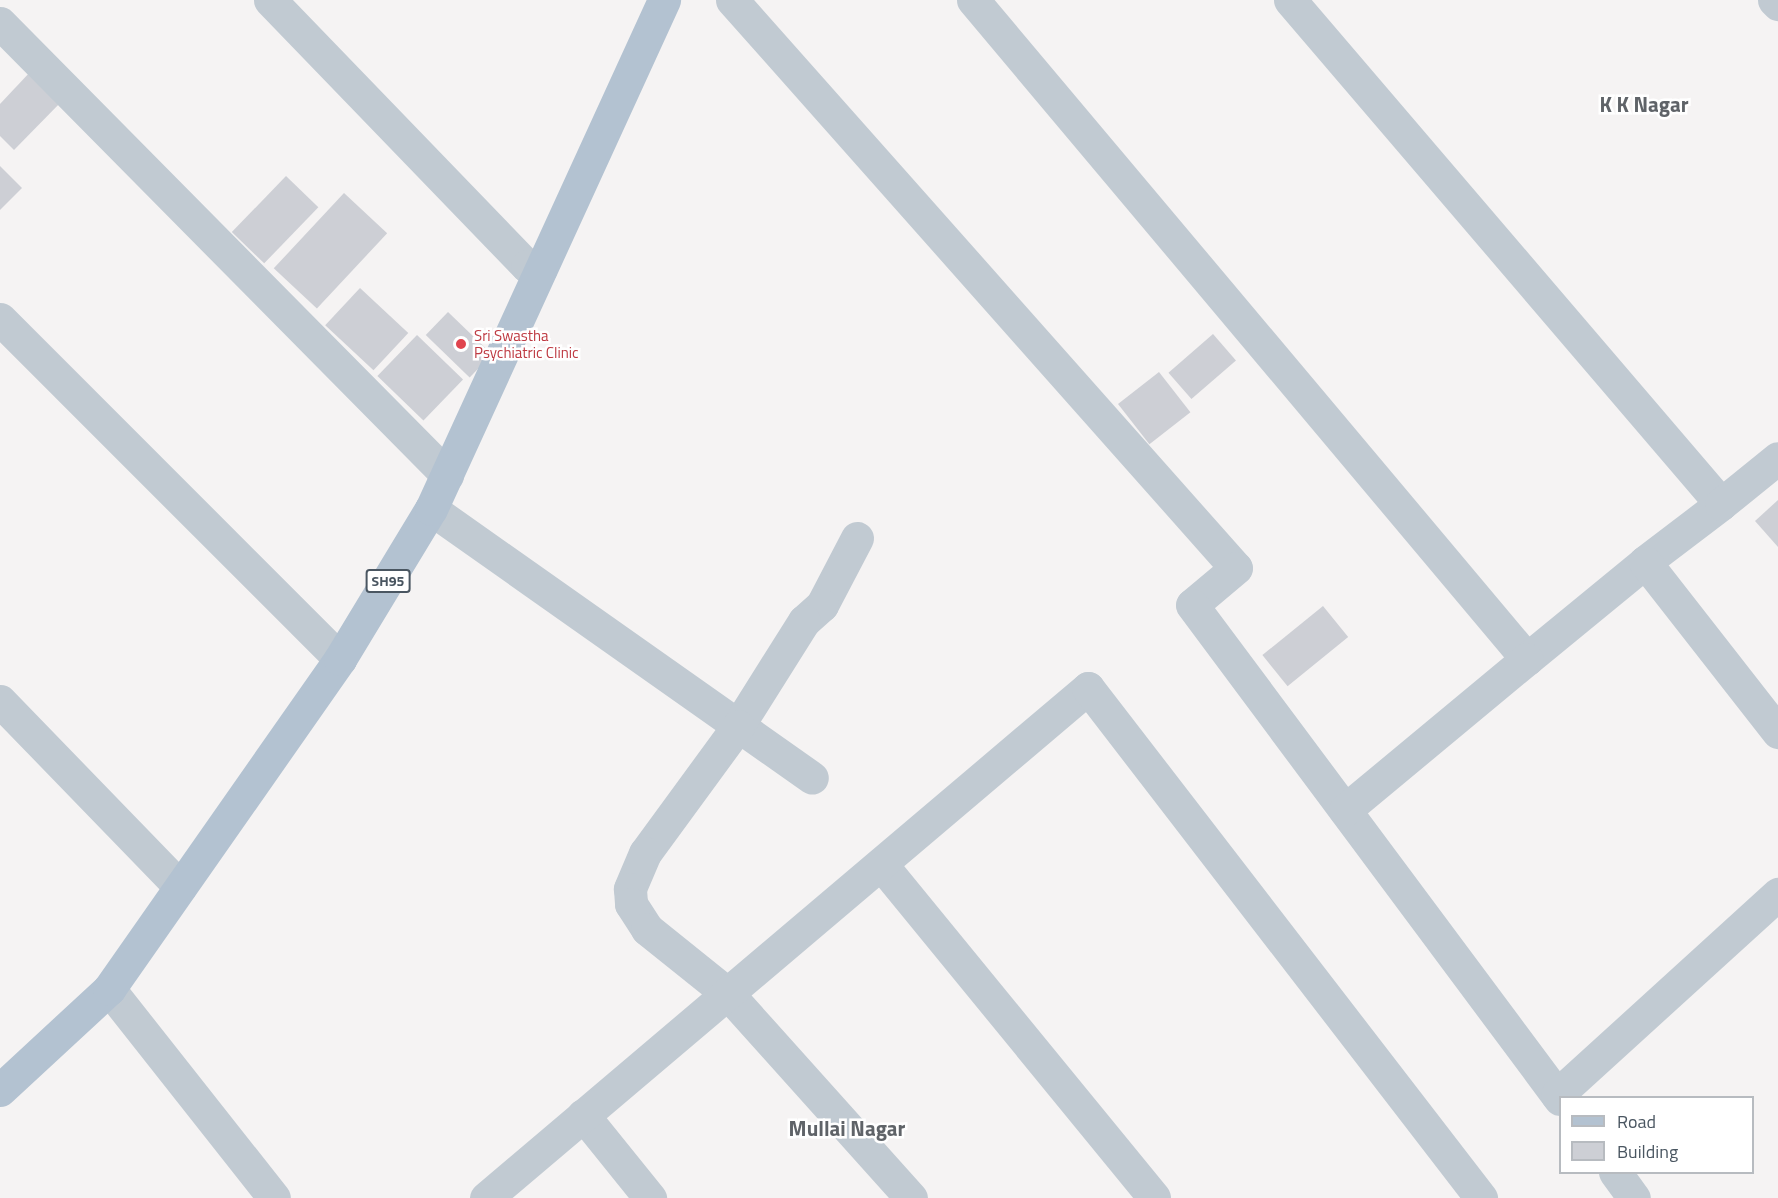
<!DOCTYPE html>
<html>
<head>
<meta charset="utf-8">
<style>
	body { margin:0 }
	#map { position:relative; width:1778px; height:1198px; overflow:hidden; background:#f5f3f3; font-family:"Titillium Web",sans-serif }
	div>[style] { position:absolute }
	.building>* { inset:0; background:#cdcfd5; transform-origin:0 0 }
	.minor>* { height:33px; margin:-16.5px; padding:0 16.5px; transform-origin:16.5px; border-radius:16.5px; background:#c1cad2 }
	.major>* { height:33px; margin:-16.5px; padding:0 16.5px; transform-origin:16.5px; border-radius:16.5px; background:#b3c2d1 }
	.dots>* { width:16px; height:16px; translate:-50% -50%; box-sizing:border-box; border:3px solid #fff; border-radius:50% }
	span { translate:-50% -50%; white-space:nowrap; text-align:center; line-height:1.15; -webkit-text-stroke:5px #fff; paint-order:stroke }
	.shield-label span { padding:2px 4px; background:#fff; border:2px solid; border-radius:4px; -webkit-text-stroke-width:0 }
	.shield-label { font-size:14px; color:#4a5661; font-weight:700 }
	.health-label { font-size:15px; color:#be3a42 }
	.left { translate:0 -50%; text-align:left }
	.district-label { font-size:21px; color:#5f6368; font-weight:700 }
	.legend { position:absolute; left:1559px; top:1096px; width:195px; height:78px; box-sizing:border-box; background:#fff; border:2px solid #b7bbc0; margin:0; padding:8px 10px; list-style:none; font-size:18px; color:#4a5661 }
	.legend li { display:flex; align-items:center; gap:12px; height:30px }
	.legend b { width:30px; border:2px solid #b7bbc0 }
</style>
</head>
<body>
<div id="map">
	<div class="building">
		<div style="clip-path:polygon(31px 71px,62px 101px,14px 150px,0 136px,0 104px)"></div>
		<div style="clip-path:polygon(0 166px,22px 188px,0 210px)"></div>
		<div style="left:286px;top:176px;width:45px;height:78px;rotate:44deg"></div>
		<div style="left:344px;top:193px;width:59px;height:103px;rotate:43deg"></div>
		<div style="left:360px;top:288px;width:66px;height:51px;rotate:43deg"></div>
		<div style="left:448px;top:312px;width:61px;height:32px;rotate:44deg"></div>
		<div style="left:1213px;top:334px;width:35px;height:59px;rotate:49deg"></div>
		<div style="left:417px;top:335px;width:64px;height:57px;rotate:44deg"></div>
		<div style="left:1159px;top:372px;width:51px;height:52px;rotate:52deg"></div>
		<div style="clip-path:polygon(1778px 500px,1778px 547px,1755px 521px)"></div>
		<div style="left:1323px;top:606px;width:40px;height:78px;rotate:51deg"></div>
	</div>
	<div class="minor">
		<div style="left:270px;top:0;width:370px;rotate:46deg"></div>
		<div style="left:527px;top:266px;width:14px;rotate:12deg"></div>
		<div style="left:732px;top:0;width:759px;rotate:48.42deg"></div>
		<div style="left:1236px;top:568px;width:57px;rotate:139.9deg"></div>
		<div style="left:1192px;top:605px;width:616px;rotate:53.32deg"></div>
		<div style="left:973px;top:0;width:861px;rotate:49.95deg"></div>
		<div style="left:1527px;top:659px;width:153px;rotate:-39.4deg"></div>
		<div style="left:1290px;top:0;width:663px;rotate:49.46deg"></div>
		<div style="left:1721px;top:504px;width:96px;rotate:142.7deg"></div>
		<div style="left:1645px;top:562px;width:216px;rotate:52deg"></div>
		<div style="left:1774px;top:0;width:6px;rotate:45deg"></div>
		<div style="left:0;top:23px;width:636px;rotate:45.32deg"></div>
		<div style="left:0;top:319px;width:481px;rotate:45deg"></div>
		<div style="left:1721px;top:504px;width:73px;rotate:-38.9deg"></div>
		<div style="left:431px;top:509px;width:466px;rotate:35.2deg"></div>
		<div style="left:857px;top:538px;width:76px;rotate:117.6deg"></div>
		<div style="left:822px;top:605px;width:24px;rotate:138deg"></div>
		<div style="left:804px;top:621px;width:124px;rotate:122.2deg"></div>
		<div style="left:738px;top:726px;width:157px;rotate:126.2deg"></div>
		<div style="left:645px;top:853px;width:39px;rotate:113deg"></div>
		<div style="left:630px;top:889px;width:15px;rotate:86deg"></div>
		<div style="left:631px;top:904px;width:30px;rotate:57deg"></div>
		<div style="left:647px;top:929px;width:104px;rotate:38.7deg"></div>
		<div style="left:728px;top:994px;width:274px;rotate:48.1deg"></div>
		<div style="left:0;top:701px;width:259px;rotate:45.9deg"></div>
		<div style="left:1345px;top:810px;width:236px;rotate:-39.7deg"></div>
		<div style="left:881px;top:864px;width:431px;rotate:50.7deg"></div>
		<div style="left:109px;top:989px;width:266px;rotate:51.7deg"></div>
		<div style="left:1557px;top:1095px;width:299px;rotate:-42.3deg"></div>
		<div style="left:583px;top:1115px;width:107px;rotate:51.1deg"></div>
		<div style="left:1615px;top:1172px;width:32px;rotate:54deg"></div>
		<div style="left:486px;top:1198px;width:789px;rotate:-40.27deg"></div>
		<div style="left:1088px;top:688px;width:644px;rotate:52.38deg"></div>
	</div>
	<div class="major">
		<div style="left:0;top:1090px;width:149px;rotate:-42.8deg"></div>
		<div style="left:109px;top:989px;width:403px;rotate:-55deg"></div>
		<div style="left:340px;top:659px;width:175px;rotate:-58.8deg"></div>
		<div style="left:431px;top:509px;width:560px;rotate:-65.4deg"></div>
	</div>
	<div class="dots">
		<div style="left:461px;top:344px;background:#e0444e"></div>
	</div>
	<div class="shield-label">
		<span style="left:388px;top:581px">SH95</span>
	</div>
	<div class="health-label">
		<span class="left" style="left:474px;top:344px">Sri Swastha<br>Psychiatric Clinic</span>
	</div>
	<div class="district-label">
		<span style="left:1644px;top:104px">K K Nagar</span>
		<span style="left:847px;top:1128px">Mullai Nagar</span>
	</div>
	<ul class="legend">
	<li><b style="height:8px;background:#b3c2d1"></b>Road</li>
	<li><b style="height:16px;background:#cdcfd5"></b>Building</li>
	</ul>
</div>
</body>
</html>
